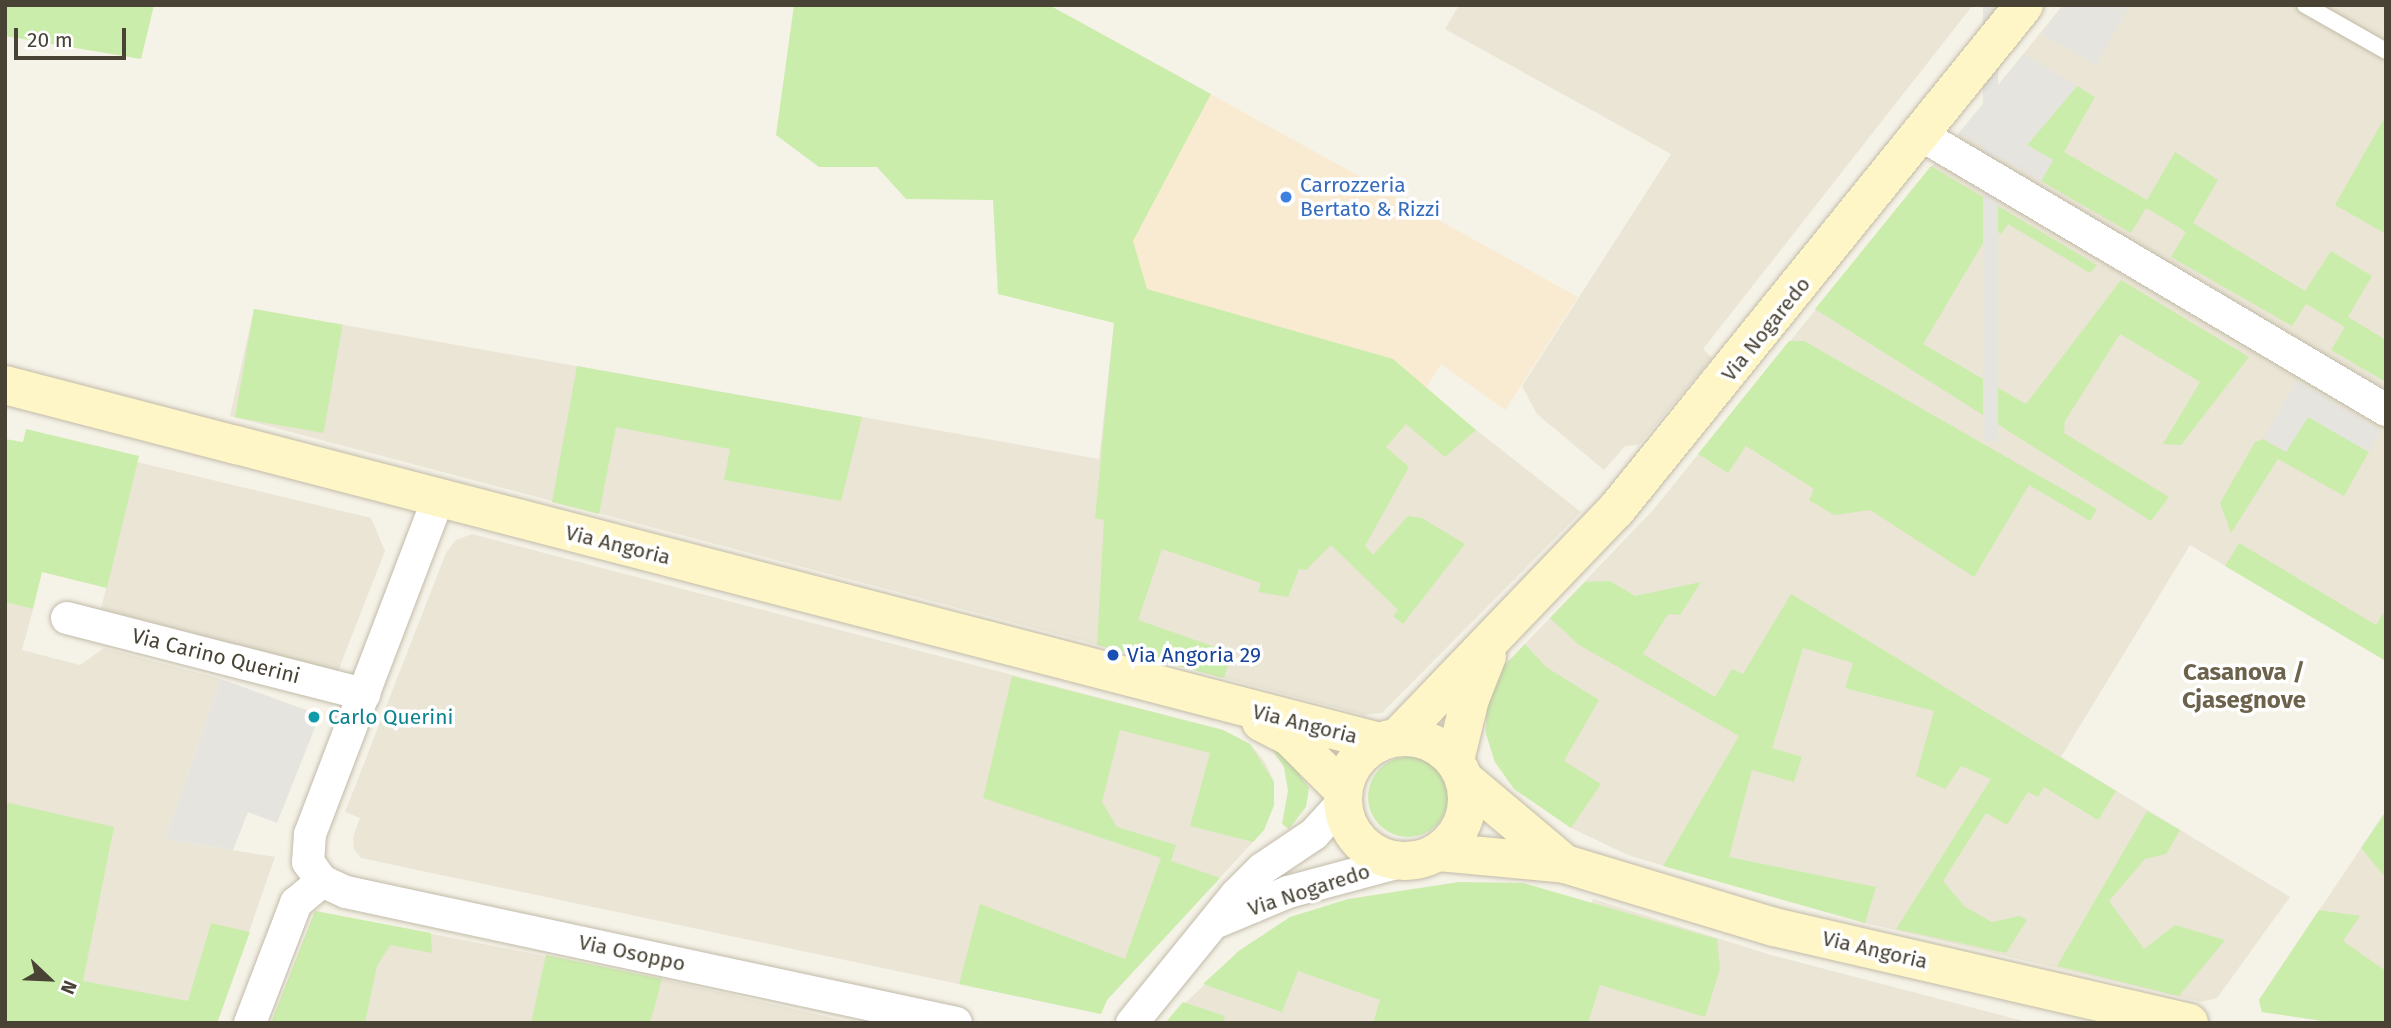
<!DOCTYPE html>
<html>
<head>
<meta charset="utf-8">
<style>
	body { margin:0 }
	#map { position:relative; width:2391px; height:1028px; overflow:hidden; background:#f5f2e7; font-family:"Fira Sans",sans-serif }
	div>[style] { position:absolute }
	.residential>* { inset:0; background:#eae5d5 }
	.commercial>* { inset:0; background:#f9ebd1 }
	.green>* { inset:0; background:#cbedac; transform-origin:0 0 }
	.round { border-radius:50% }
	.parking>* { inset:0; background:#e6e4df; transform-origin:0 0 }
	.roads { filter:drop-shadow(0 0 2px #c2bba9) drop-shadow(0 0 2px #c2bba9) }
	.lane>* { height:16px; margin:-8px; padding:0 8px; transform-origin:8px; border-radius:8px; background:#fff }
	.street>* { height:32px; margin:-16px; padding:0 16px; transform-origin:16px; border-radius:16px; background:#fff }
	.secondary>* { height:38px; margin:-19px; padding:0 19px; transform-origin:19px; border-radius:19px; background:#fff6c7 }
	.secondary>.ring { margin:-19px; padding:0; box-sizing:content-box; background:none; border:38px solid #fff6c7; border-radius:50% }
	.dots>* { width:19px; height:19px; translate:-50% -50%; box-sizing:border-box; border:4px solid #fff; border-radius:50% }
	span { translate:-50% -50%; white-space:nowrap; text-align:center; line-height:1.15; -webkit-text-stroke:7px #fff; paint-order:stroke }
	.shop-label { font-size:21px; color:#366cbe }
	.left { translate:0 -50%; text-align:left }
	.street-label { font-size:21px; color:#494335 }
	.transit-label { font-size:21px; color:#164399 }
	.culture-label { font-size:21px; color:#0d838f }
	.quarter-label { font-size:24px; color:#6d624b; font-weight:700 }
	.frame { position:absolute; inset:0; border:7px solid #494335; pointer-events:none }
	.north { position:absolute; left:14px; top:944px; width:70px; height:70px; -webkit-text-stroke:5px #fff; paint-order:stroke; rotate:113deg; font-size:19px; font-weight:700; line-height:28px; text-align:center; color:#494335 }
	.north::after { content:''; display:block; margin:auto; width:24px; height:32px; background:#494335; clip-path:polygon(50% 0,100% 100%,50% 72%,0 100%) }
	.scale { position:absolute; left:14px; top:28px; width:112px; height:32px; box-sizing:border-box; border:4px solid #494335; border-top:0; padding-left:9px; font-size:21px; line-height:24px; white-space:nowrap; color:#494335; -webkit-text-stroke:5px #fff; paint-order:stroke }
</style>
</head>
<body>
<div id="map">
	<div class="residential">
		<div style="clip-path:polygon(1459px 5px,1973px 5px,1703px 349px,1712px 358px,1639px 445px,1625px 446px,1604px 470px,1537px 414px,1522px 386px,1671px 154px,1445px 29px)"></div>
		<div style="clip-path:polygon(2063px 5px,2386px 5px,2386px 661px,2190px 545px,2061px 757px,2290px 897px,2217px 998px,2201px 1002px,1865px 923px,1630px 856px,1571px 828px,1514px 789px,1495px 762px,1486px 734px,1501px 669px,1653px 510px)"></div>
		<div style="clip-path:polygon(254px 309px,1099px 459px,1114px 323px,1425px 390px,1581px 512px,1382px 713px,1364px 715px,230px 416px)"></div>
		<div style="clip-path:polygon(137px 462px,371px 518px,385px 551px,338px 671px,101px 609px)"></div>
		<div style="clip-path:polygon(472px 534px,1223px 730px,1250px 744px,1265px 762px,1274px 782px,1274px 805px,1264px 830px,1107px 1000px,1101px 1014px,361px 858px,354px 849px,353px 837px,360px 818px,345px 812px,446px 553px,456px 540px)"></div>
		<div style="clip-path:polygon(5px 602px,33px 609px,22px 650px,80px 665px,104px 648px,221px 679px,165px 839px,275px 857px,217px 1023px,5px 1023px)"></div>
		<div style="clip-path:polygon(2386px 811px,2386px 1023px,2337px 1023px,2262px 1012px,2259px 1000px)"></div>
		<div style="clip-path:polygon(1593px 899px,1771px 955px,2031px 1023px,1548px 1023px)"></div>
		<div style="clip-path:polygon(315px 911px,662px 979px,855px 1023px,271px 1023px)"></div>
		<div style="clip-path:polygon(1240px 950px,1381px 1000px,1373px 1023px,1165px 1023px)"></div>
	</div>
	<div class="commercial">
		<div style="clip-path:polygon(1049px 5px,1578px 297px,1505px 410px,1441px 364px,1425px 390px,1404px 370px,1021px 276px)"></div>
	</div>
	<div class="green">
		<div style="clip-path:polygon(5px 5px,154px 5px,141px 59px,5px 36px)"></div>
		<div style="clip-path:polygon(794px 5px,1049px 5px,1211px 94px,1133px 241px,1147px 289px,1393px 359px,1476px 430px,1445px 457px,1406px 424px,1386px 447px,1409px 467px,1365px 546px,1373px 555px,1408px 516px,1422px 518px,1465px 544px,1403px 624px,1393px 616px,1398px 610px,1331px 545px,1306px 570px,1299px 569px,1288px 597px,1258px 592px,1261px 583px,1162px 549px,1138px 620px,1232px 653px,1224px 678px,1097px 645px,1104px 520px,1095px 518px,1114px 323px,998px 294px,993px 200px,906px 199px,877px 167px,819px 167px,776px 135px)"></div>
		<div style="clip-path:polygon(2077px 86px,2095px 97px,2064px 152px,2147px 200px,2175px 152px,2218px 180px,2193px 223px,2305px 291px,2331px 251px,2372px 276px,2348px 317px,2386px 340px,2386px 382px,2331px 350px,2345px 327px,2306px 304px,2292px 326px,2171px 257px,2186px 232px,2167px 220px,2146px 208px,2131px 233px,2041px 181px,2053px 160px,2027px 145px)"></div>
		<div style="clip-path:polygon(2386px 115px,2386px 234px,2335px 205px)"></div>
		<div style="clip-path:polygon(1931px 166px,2097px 265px,2090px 273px,2008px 224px,2001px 234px,1992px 228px,1923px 344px,2026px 404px,2121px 280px,2249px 357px,2181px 445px,2163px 444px,2200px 382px,2120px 334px,2065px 421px,2064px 433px,2169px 497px,2151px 521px,1815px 309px)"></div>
		<div style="left:254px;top:309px;width:90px;height:110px;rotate:10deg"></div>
		<div style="clip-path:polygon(1789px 341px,1804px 341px,2097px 509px,2090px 521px,2029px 485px,1974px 577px,1870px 510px,1834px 515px,1809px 500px,1814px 489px,1746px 446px,1728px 473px,1698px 454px)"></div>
		<div style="clip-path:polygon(577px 366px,862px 417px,841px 501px,724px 480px,730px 449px,616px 427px,599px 514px,552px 502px)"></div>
		<div style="clip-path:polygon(2307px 416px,2369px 452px,2344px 496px,2278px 459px,2231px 533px,2220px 503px,2255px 442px,2263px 439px,2286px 452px)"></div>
		<div style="clip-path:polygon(26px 429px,139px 456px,107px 588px,42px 572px,33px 609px,5px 602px,5px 439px,23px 442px)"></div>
		<div style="clip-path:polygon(2239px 543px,2376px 625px,2386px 609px,2386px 661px,2225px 566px)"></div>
		<div style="clip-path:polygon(1610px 581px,1635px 596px,1701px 582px,1680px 615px,1668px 614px,1643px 654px,1715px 697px,1732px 669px,1743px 674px,1791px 594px,2116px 791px,2098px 820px,2044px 787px,2038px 797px,2028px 792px,2007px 825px,1986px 813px,1943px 881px,1965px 907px,1992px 922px,2020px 916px,2027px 920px,2006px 953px,1896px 929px,1991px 779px,1961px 766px,1945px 789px,1916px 776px,1934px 711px,1845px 688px,1853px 663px,1803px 648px,1772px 748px,1802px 757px,1794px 782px,1752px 770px,1729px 857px,1876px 887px,1865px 923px,1663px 866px,1739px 736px,1579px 645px,1550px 618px,1585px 582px)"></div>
		<div style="clip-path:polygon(1525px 644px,1546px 667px,1599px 700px,1564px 761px,1601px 784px,1571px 828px,1514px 789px,1495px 762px,1486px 734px,1487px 700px,1501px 669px)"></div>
		<div style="clip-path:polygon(1012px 676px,1223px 730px,1250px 744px,1274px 782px,1274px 805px,1264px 830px,1253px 842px,1190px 826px,1210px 753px,1120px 730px,1102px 802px,1117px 827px,1176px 845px,1171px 861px,1220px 878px,1107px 1000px,1101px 1014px,959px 984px,980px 904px,1125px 959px,1161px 858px,983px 798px)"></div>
		<div style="clip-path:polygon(1278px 745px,1309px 788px,1306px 807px,1289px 829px,1282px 824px,1288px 791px,1284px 767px,1272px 750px)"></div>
		<div class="round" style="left:1368px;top:757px;width:80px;height:80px"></div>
		<div style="clip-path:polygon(5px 802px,114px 827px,83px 981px,188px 1001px,211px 923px,250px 932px,217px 1023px,5px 1023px)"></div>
		<div style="clip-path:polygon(2147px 811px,2180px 830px,2166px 854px,2145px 859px,2109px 901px,2144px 949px,2175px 925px,2225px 940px,2179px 996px,2057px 966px)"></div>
		<div style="clip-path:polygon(2386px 811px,2386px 876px,2385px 877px,2361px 848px)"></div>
		<div style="clip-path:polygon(1459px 882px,1523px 883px,1717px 939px,1720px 969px,1705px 1017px,1600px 985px,1588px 1023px,1373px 1023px,1380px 1000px,1298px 971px,1282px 1012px,1203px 984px,1240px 950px,1290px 917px,1348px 899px)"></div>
		<div style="clip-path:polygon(2319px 910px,2360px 916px,2343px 941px,2386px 971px,2386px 1023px,2337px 1023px,2262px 1012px,2259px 1000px)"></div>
		<div style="clip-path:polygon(315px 911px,431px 933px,432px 953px,390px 945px,377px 966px,365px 1023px,271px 1023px)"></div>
		<div style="clip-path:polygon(546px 955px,662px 979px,650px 1023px,531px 1023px)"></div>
		<div style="clip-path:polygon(1183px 1002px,1225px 1016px,1223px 1023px,1165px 1023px)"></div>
	</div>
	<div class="parking">
		<div style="left:1983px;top:5px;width:15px;height:436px"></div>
		<div style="clip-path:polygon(2063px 5px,2130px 5px,2096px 65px,2042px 34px)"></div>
		<div style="clip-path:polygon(2024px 54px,2077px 86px,2027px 145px,2053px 160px,2041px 181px,1959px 133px)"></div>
		<div style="clip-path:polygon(2297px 381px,2381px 431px,2369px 452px,2308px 417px,2286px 452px,2263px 439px)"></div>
		<div style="clip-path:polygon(221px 679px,320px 715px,277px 823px,248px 812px,233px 850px,165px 839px)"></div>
	</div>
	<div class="roads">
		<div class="lane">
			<div style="left:2305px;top:5px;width:93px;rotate:29.6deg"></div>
		</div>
		<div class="street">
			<div style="left:1923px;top:136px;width:538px;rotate:30.62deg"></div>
			<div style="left:438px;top:499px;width:359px;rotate:110.9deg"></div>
			<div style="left:310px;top:834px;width:28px;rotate:94deg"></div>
			<div style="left:308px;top:862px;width:24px;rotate:54deg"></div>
			<div style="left:322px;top:881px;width:26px;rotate:25deg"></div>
			<div style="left:346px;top:892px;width:624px;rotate:12.12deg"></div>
			<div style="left:67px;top:618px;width:307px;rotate:14.4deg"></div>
			<div style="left:1219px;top:921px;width:75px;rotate:-22.8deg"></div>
			<div style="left:1288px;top:892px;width:116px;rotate:-15deg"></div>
			<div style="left:250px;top:1023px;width:129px;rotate:-69deg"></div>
			<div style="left:296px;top:903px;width:34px;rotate:-40deg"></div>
			<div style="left:1132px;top:1023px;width:166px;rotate:-50.9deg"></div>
			<div style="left:1237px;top:894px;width:35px;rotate:-45deg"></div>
			<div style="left:1262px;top:869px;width:63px;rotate:-33.9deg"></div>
			<div style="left:1314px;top:834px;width:43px;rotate:-47.8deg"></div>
		</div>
		<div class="secondary">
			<div style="left:5px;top:385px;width:1420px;rotate:14.56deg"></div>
			<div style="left:1261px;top:722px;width:33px;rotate:27deg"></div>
			<div style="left:1290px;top:737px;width:75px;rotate:45deg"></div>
			<div style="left:1399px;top:736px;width:313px;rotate:-46.2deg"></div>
			<div style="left:1616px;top:510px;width:649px;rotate:-51.06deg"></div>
			<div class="ring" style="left:1343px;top:737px;width:86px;height:86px"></div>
			<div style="left:1455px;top:760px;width:63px;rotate:-76.2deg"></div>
			<div style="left:1470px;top:699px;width:46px;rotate:-68.4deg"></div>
			<div style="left:1464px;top:779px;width:132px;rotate:40.1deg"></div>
			<div style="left:1439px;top:852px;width:127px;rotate:5.4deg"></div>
			<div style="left:1565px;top:864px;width:218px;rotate:16.8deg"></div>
			<div style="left:1774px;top:927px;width:426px;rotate:13deg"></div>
		</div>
	</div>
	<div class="dots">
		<div style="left:1286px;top:197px;background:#3f7fe0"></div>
		<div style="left:1113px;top:655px;background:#1a4fb4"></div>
		<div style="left:314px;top:717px;background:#0f9aa8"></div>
	</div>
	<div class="shop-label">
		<span class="left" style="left:1300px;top:197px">Carrozzeria<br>Bertato &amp; Rizzi</span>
	</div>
	<div class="street-label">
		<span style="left:1766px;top:329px;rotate:-51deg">Via Nogaredo</span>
		<span style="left:618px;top:545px;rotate:14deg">Via Angoria</span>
		<span style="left:216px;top:656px;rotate:14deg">Via Carino Querini</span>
		<span style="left:1305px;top:724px;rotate:14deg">Via Angoria</span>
		<span style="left:1309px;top:890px;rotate:-18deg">Via Nogaredo</span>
		<span style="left:1875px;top:950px;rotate:13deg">Via Angoria</span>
		<span style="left:632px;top:953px;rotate:12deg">Via Osoppo</span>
	</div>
	<div class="transit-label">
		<span class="left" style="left:1127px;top:655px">Via Angoria 29</span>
	</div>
	<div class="culture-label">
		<span class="left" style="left:328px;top:717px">Carlo Querini</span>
	</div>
	<div class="quarter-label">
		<span style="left:2244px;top:687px">Casanova /<br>Cjasegnove</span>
	</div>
	<div class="frame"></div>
	<div class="north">N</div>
	<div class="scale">20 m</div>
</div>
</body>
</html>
